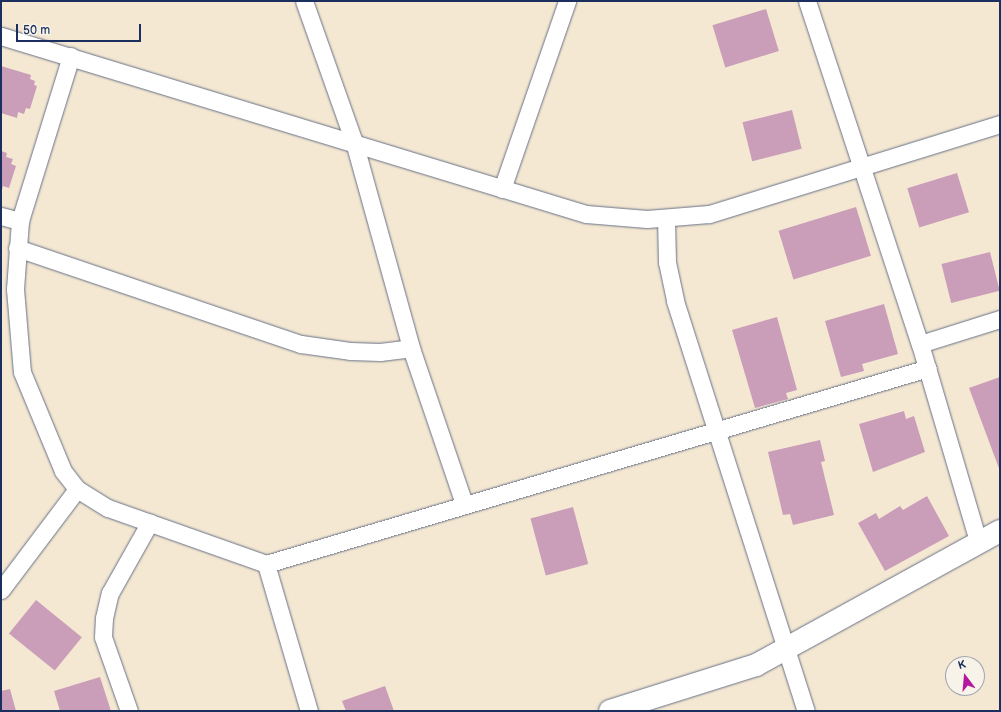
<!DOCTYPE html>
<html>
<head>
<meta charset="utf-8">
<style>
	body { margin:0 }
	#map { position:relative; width:1001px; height:712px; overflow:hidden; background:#f4e8d2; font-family:"Balsamiq Sans",sans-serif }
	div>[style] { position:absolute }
	.building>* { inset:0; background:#ca9db9; transform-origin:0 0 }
	.roads { filter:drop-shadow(0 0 1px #677087) drop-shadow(0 0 1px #677087) }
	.street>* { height:17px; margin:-8.5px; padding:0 8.5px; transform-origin:8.5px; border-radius:8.5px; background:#fff }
	.secondary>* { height:22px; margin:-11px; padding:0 11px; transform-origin:11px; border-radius:11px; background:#fff }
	span { translate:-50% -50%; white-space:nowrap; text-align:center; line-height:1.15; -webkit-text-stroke:3px #f7f3e8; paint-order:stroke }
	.frame { position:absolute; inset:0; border:2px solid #1b2f5e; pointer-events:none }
	.north { position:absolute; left:945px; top:656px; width:40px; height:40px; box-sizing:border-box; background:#f7f3e8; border:1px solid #9fa5b1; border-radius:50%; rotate:344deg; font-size:11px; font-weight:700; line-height:16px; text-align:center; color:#1b2f5e }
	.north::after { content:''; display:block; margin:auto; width:14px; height:18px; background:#b5179e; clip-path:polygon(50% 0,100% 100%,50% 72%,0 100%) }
	.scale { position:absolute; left:16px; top:24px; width:125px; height:18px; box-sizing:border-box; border:2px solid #1b2f5e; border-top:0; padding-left:5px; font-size:12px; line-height:14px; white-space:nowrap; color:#1b2f5e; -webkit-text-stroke:3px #f7f3e8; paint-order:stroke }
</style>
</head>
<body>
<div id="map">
	<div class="building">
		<div style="left:766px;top:9px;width:44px;height:56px;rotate:73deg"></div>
		<div style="clip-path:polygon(1px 66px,31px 75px,30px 79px,35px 81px,34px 85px,37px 86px,30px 109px,26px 108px,24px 114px,18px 112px,17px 118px,1px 113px)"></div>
		<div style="left:792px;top:110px;width:40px;height:51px;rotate:76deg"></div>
		<div style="clip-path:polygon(1px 151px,7px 153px,6px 157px,13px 159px,11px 164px,16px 166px,9px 188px,3px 186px,1px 193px)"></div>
		<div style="left:957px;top:173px;width:41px;height:52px;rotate:73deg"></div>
		<div style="left:856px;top:207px;width:51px;height:81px;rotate:73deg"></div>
		<div style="left:990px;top:252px;width:40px;height:50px;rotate:76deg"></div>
		<div style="clip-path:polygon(884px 304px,898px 354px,862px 364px,864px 371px,841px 377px,825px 321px)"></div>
		<div style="clip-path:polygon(777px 317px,797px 390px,786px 393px,788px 399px,755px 408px,732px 330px)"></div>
		<div style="clip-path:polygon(1000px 377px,1000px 471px,969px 388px)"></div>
		<div style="clip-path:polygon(904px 411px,906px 419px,914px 416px,925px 452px,873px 472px,859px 424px)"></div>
		<div style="clip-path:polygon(820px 440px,825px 461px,821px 462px,834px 515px,793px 525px,790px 514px,783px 515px,768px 452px)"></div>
		<div style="clip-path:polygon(927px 496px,949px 536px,885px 571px,858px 523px,876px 513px,879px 519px,900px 506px,903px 510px)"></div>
		<div style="left:573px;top:507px;width:59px;height:44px;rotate:75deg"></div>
		<div style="left:36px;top:600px;width:59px;height:43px;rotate:39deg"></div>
		<div style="clip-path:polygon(100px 677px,111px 711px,60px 711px,54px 691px)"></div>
		<div style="clip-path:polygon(385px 686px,394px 711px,346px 711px,342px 701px)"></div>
		<div style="clip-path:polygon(10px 689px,16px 711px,1px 711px,1px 691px)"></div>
	</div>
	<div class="roads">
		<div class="street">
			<div style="left:304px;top:1px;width:150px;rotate:70.5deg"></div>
			<div style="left:354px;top:142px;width:214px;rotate:74.5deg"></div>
			<div style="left:411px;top:348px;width:165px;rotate:71.2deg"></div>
			<div style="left:807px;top:1px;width:361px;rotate:71.8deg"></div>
			<div style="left:920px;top:344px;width:205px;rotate:73.6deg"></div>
			<div style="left:1px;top:36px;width:611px;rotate:16.92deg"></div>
			<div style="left:586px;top:214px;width:61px;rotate:4.7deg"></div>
			<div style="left:647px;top:219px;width:62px;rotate:-4.6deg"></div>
			<div style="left:709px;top:214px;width:305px;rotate:-17.2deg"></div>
			<div style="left:71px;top:56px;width:173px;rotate:107.2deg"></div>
			<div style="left:20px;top:221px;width:68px;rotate:94.2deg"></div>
			<div style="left:15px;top:289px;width:83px;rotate:85.2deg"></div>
			<div style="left:22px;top:372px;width:107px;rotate:67.5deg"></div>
			<div style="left:63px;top:471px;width:23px;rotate:52deg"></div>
			<div style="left:77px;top:489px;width:36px;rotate:32deg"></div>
			<div style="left:108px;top:508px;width:168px;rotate:19.5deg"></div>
			<div style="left:266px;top:564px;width:690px;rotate:-16.49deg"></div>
			<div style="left:502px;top:189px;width:199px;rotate:-70.9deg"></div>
			<div style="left:1px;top:216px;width:20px;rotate:15deg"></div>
			<div style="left:666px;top:218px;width:44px;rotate:88.7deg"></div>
			<div style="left:667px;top:262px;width:40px;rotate:78deg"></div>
			<div style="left:675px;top:301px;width:430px;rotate:72.3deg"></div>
			<div style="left:17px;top:248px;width:300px;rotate:18.7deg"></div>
			<div style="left:301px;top:344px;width:49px;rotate:8.1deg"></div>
			<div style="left:350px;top:351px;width:30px;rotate:2deg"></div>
			<div style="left:380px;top:352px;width:31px;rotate:-7deg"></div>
			<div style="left:920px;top:344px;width:84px;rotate:-17.4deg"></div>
			<div style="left:266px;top:564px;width:153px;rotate:73.7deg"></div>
			<div style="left:1px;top:590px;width:126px;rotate:-53deg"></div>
			<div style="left:129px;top:711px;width:78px;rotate:-109.4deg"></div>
			<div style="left:103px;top:637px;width:19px;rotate:-87deg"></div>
			<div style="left:104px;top:618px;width:26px;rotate:-77deg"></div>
			<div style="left:110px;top:593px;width:81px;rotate:-60.6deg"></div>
		</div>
		<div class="secondary">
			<div style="left:610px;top:711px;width:153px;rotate:-17.5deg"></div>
			<div style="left:756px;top:665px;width:278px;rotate:-28.8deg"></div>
		</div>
	</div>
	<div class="frame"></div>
	<div class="north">K</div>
	<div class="scale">50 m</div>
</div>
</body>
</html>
